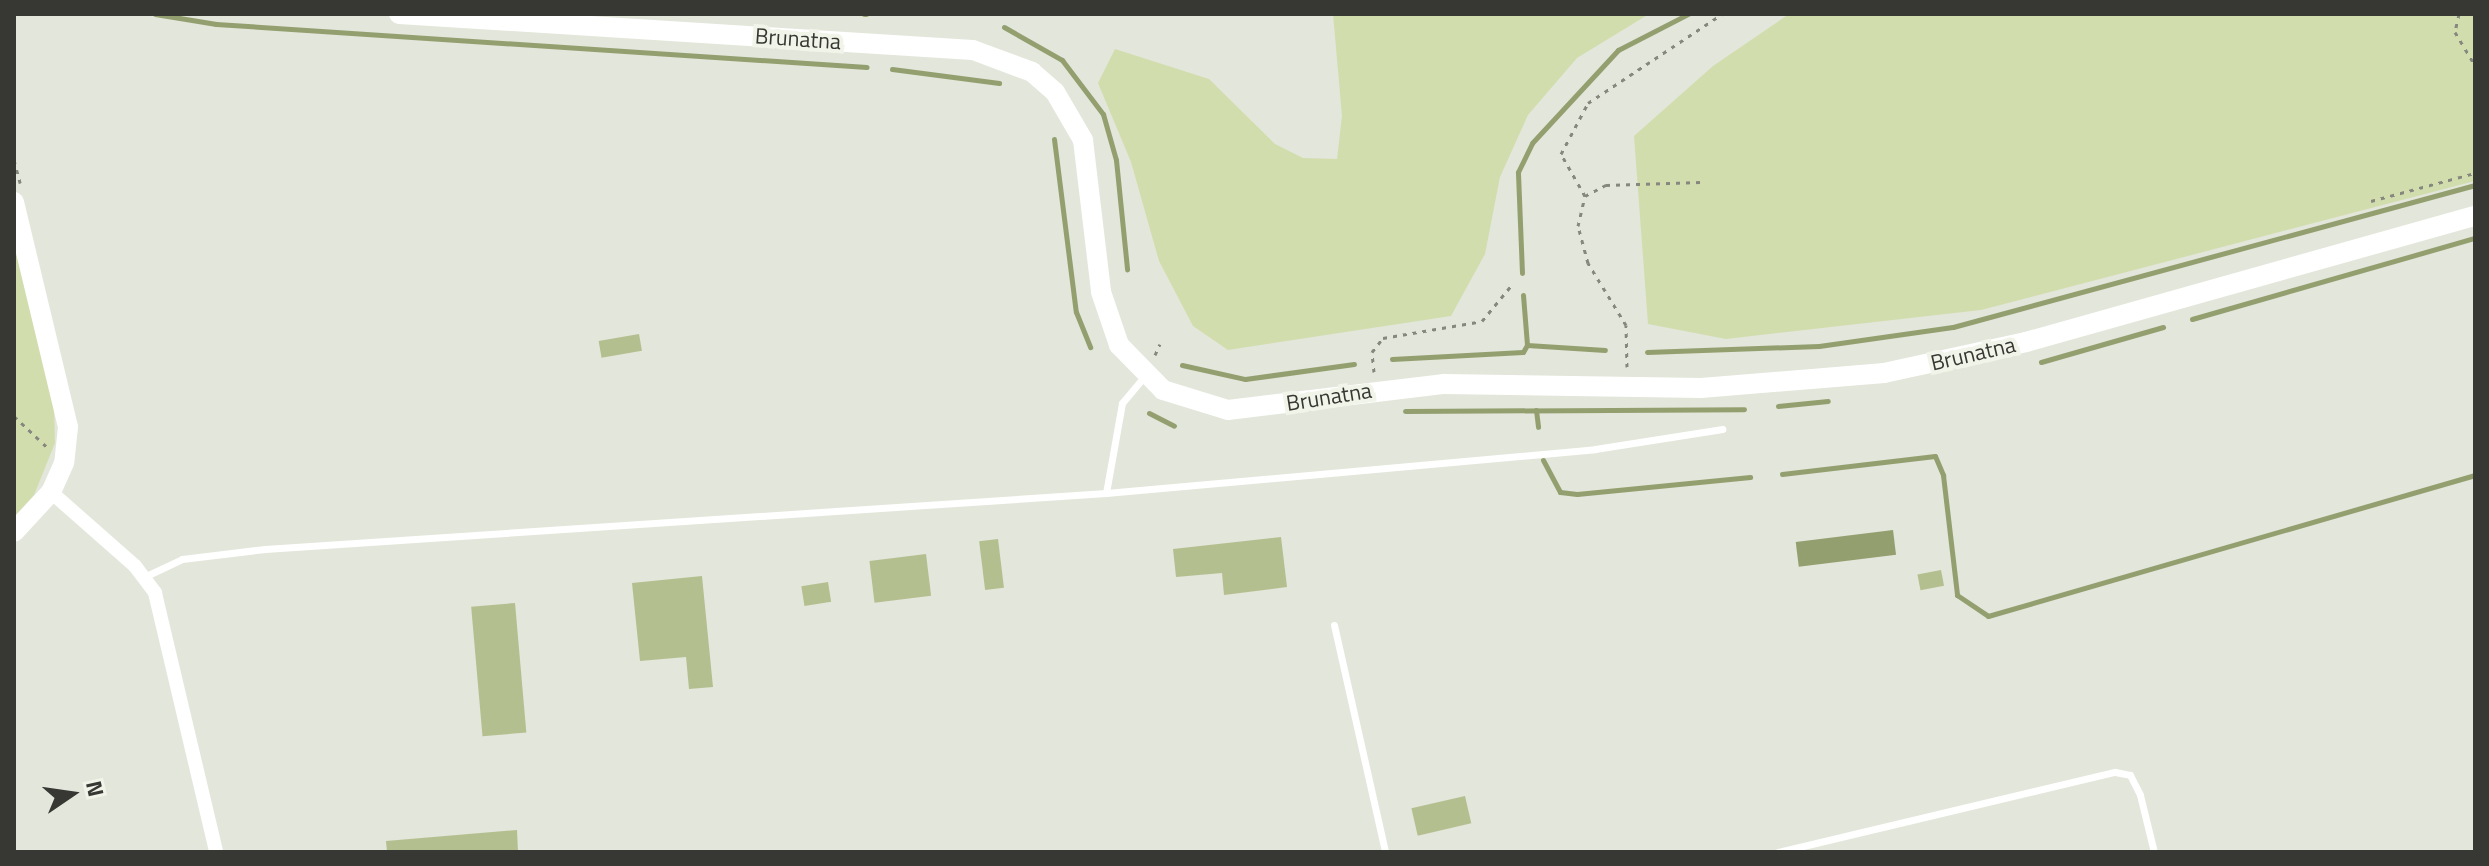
<!DOCTYPE html>
<html>
<head>
<meta charset="utf-8">
<style>
	body { margin:0 }
	#map { position:relative; width:2489px; height:866px; overflow:hidden; background:#e3e6da; font-family:"Titillium Web",sans-serif }
	div>[style] { position:absolute }
	.green>* { inset:0; background:#d2ddae }
	.water>* { inset:0; background:#949f70; transform-origin:0 0 }
	.stream>* { height:5px; margin:-2.5px; padding:0 2.5px; transform-origin:2.5px; border-radius:2.5px; background:#949f70 }
	.building>* { inset:0; background:#b4bf8f; transform-origin:0 0 }
	.path>* { height:3px; margin-top:-1.5px; transform-origin:0; background:repeating-linear-gradient(90deg,#86887f 0 4px,transparent 0 10px) }
	.lane>* { height:7px; margin:-3.5px; padding:0 3.5px; transform-origin:3.5px; border-radius:3.5px; background:#fff }
	.street>* { height:14px; margin:-7px; padding:0 7px; transform-origin:7px; border-radius:7px; background:#fff }
	.secondary>* { height:20px; margin:-10px; padding:0 10px; transform-origin:10px; border-radius:10px; background:#fff }
	span { translate:-50% -50%; white-space:nowrap; text-align:center; line-height:1.15; -webkit-text-stroke:8px #f1f4e8; paint-order:stroke }
	.street-label { font-size:22px; color:#373833 }
	.frame { position:absolute; inset:0; border:16px solid #373833; pointer-events:none }
	.north { position:absolute; left:32px; top:754px; width:80px; height:80px; -webkit-text-stroke:6px #f1f4e8; paint-order:stroke; rotate:77deg; font-size:22px; font-weight:700; line-height:32px; text-align:center; color:#373833 }
	.north::after { content:''; display:block; margin:auto; width:28px; height:36px; background:#373833; clip-path:polygon(50% 0,100% 100%,50% 72%,0 100%) }
</style>
</head>
<body>
<div id="map">
	<div class="green">
		<div style="clip-path:polygon(1333px 14px,1649px 14px,1577px 58px,1528px 115px,1500px 177px,1485px 254px,1451px 316px,1228px 350px,1193px 326px,1159px 261px,1131px 162px,1098px 83px,1115px 49px,1209px 79px,1275px 144px,1303px 158px,1337px 159px,1342px 116px)"></div>
		<div style="clip-path:polygon(1789px 14px,2475px 14px,2475px 181px,1981px 310px,1726px 339px,1648px 324px,1634px 136px,1713px 66px)"></div>
		<div style="clip-path:polygon(14px 244px,54px 406px,55px 443px,34px 495px,14px 517px)"></div>
	</div>
	<div class="water">
		<div style="left:1893px;top:530px;width:25px;height:98px;rotate:83deg"></div>
	</div>
	<div class="stream">
		<div style="left:155px;top:14px;width:62px;rotate:9.3deg"></div>
		<div style="left:216px;top:24px;width:652px;rotate:3.78deg"></div>
		<div style="left:864px;top:14px;width:2px"></div>
		<div style="left:1004px;top:27px;width:67px;rotate:29.6deg"></div>
		<div style="left:1062px;top:60px;width:68px;rotate:52.8deg"></div>
		<div style="left:1103px;top:114px;width:48px;rotate:74.2deg"></div>
		<div style="left:1116px;top:160px;width:110px;rotate:84.2deg"></div>
		<div style="left:892px;top:69px;width:108px;rotate:7.5deg"></div>
		<div style="left:1054px;top:139px;width:174px;rotate:82.8deg"></div>
		<div style="left:1076px;top:312px;width:38px;rotate:68deg"></div>
		<div style="left:1522px;top:273px;width:101px;rotate:-92.3deg"></div>
		<div style="left:1518px;top:172px;width:32px;rotate:-64deg"></div>
		<div style="left:1532px;top:143px;width:127px;rotate:-47.2deg"></div>
		<div style="left:1618px;top:50px;width:79px;rotate:-27.2deg"></div>
		<div style="left:1523px;top:295px;width:50px;rotate:85.4deg"></div>
		<div style="left:2192px;top:319px;width:294px;rotate:-16deg"></div>
		<div style="left:1647px;top:352px;width:172px;rotate:-2deg"></div>
		<div style="left:1819px;top:346px;width:135px;rotate:-8.1deg"></div>
		<div style="left:1953px;top:327px;width:541px;rotate:-15.22deg"></div>
		<div style="left:1392px;top:359px;width:131px;rotate:-3.1deg"></div>
		<div style="left:1523px;top:352px;width:8px;rotate:-60deg"></div>
		<div style="left:1527px;top:345px;width:78px;rotate:3.7deg"></div>
		<div style="left:2041px;top:362px;width:127px;rotate:-16deg"></div>
		<div style="left:1182px;top:365px;width:65px;rotate:12.5deg"></div>
		<div style="left:1245px;top:379px;width:110px;rotate:-7.8deg"></div>
		<div style="left:1778px;top:406px;width:50px;rotate:-5.7deg"></div>
		<div style="left:1536px;top:410px;width:17px;rotate:83deg"></div>
		<div style="left:1405px;top:411px;width:339px;rotate:-0.3deg"></div>
		<div style="left:1149px;top:413px;width:28px;rotate:27deg"></div>
		<div style="left:1543px;top:460px;width:36px;rotate:62deg"></div>
		<div style="left:1560px;top:492px;width:17px;rotate:7deg"></div>
		<div style="left:1577px;top:494px;width:174px;rotate:-5.6deg"></div>
		<div style="left:1782px;top:474px;width:154px;rotate:-6.7deg"></div>
		<div style="left:1935px;top:456px;width:21px;rotate:67deg"></div>
		<div style="left:1943px;top:475px;width:121px;rotate:83.3deg"></div>
		<div style="left:1957px;top:595px;width:37px;rotate:34deg"></div>
		<div style="left:1988px;top:616px;width:507px;rotate:-16.15deg"></div>
	</div>
	<div class="building">
		<div style="left:639px;top:334px;width:17px;height:41px;rotate:80deg"></div>
		<div style="clip-path:polygon(1281px 537px,1287px 587px,1224px 595px,1222px 573px,1176px 577px,1173px 549px)"></div>
		<div style="left:998px;top:539px;width:49px;height:19px;rotate:83deg"></div>
		<div style="left:926px;top:554px;width:42px;height:57px;rotate:83deg"></div>
		<div style="left:1941px;top:570px;width:16px;height:24px;rotate:79deg"></div>
		<div style="clip-path:polygon(702px 576px,713px 687px,689px 689px,686px 657px,640px 661px,632px 583px)"></div>
		<div style="left:828px;top:582px;width:20px;height:27px;rotate:81deg"></div>
		<div style="left:515px;top:603px;width:130px;height:44px;rotate:85deg"></div>
		<div style="left:1465px;top:796px;width:28px;height:55px;rotate:77deg"></div>
		<div style="clip-path:polygon(517px 830px,518px 852px,387px 852px,386px 841px)"></div>
	</div>
	<div class="path">
		<div style="left:2459px;top:14px;width:18px;rotate:103deg"></div>
		<div style="left:2455px;top:32px;width:39px;rotate:59deg"></div>
		<div style="left:14px;top:160px;width:24px;rotate:75deg"></div>
		<div style="left:1585px;top:196px;width:48px;rotate:-119.7deg"></div>
		<div style="left:1561px;top:154px;width:58px;rotate:-62.1deg"></div>
		<div style="left:1588px;top:103px;width:161px;rotate:-33.6deg"></div>
		<div style="left:2371px;top:201px;width:108px;rotate:-15.1deg"></div>
		<div style="left:1155px;top:355px;width:12px;rotate:-66deg"></div>
		<div style="left:1627px;top:367px;width:42px;rotate:-91.4deg"></div>
		<div style="left:1626px;top:325px;width:73px;rotate:-121.5deg"></div>
		<div style="left:1588px;top:263px;width:38px;rotate:-105deg"></div>
		<div style="left:1578px;top:226px;width:31px;rotate:-77deg"></div>
		<div style="left:1585px;top:196px;width:24px;rotate:-28deg"></div>
		<div style="left:1606px;top:185px;width:95px;rotate:-1.8deg"></div>
		<div style="left:1374px;top:372px;width:20px;rotate:-96deg"></div>
		<div style="left:1372px;top:352px;width:18px;rotate:-52deg"></div>
		<div style="left:1383px;top:338px;width:100px;rotate:-9.7deg"></div>
		<div style="left:1482px;top:321px;width:45px;rotate:-50.4deg"></div>
		<div style="left:14px;top:416px;width:45px;rotate:43.2deg"></div>
	</div>
	<div class="lane">
		<div style="left:1106px;top:493px;width:91px;rotate:-79.9deg"></div>
		<div style="left:1122px;top:403px;width:34px;rotate:-50deg"></div>
		<div style="left:144px;top:577px;width:42px;rotate:-25.3deg"></div>
		<div style="left:182px;top:559px;width:84px;rotate:-6.9deg"></div>
		<div style="left:265px;top:549px;width:843px;rotate:-3.81deg"></div>
		<div style="left:1106px;top:493px;width:491px;rotate:-5.1deg"></div>
		<div style="left:1595px;top:449px;width:129px;rotate:-8.9deg"></div>
		<div style="left:1334px;top:625px;width:233px;rotate:77.3deg"></div>
		<div style="left:1778px;top:852px;width:346px;rotate:-13.4deg"></div>
		<div style="left:2115px;top:772px;width:15px;rotate:11deg"></div>
		<div style="left:2130px;top:775px;width:22px;rotate:63deg"></div>
		<div style="left:2140px;top:795px;width:59px;rotate:76.2deg"></div>
	</div>
	<div class="street">
		<div style="left:51px;top:492px;width:112px;rotate:41.4deg"></div>
		<div style="left:135px;top:566px;width:34px;rotate:53deg"></div>
		<div style="left:155px;top:593px;width:266px;rotate:76.7deg"></div>
	</div>
	<div class="secondary">
		<div style="left:399px;top:14px;width:575px;rotate:3.59deg"></div>
		<div style="left:973px;top:50px;width:63px;rotate:20.4deg"></div>
		<div style="left:1032px;top:72px;width:30px;rotate:41deg"></div>
		<div style="left:1055px;top:92px;width:56px;rotate:59.7deg"></div>
		<div style="left:1083px;top:140px;width:153px;rotate:83.2deg"></div>
		<div style="left:1101px;top:292px;width:56px;rotate:71.2deg"></div>
		<div style="left:1119px;top:345px;width:63px;rotate:45.6deg"></div>
		<div style="left:1163px;top:390px;width:68px;rotate:17.1deg"></div>
		<div style="left:1228px;top:410px;width:218px;rotate:-6.9deg"></div>
		<div style="left:1444px;top:384px;width:257px;rotate:0.9deg"></div>
		<div style="left:1701px;top:388px;width:184px;rotate:-4.7deg"></div>
		<div style="left:1884px;top:373px;width:145px;rotate:-12.3deg"></div>
		<div style="left:2026px;top:342px;width:466px;rotate:-15.7deg"></div>
		<div style="left:14px;top:202px;width:231px;rotate:76.5deg"></div>
		<div style="left:68px;top:427px;width:36px;rotate:96deg"></div>
		<div style="left:64px;top:463px;width:32px;rotate:114deg"></div>
		<div style="left:51px;top:492px;width:54px;rotate:132.8deg"></div>
	</div>
	<div class="street-label">
		<span style="left:798px;top:39px;rotate:4deg">Brunatna</span>
		<span style="left:1973px;top:354px;rotate:-13deg">Brunatna</span>
		<span style="left:1329px;top:397px;rotate:-9deg">Brunatna</span>
	</div>
	<div class="frame"></div>
	<div class="north">N</div>
</div>
</body>
</html>
